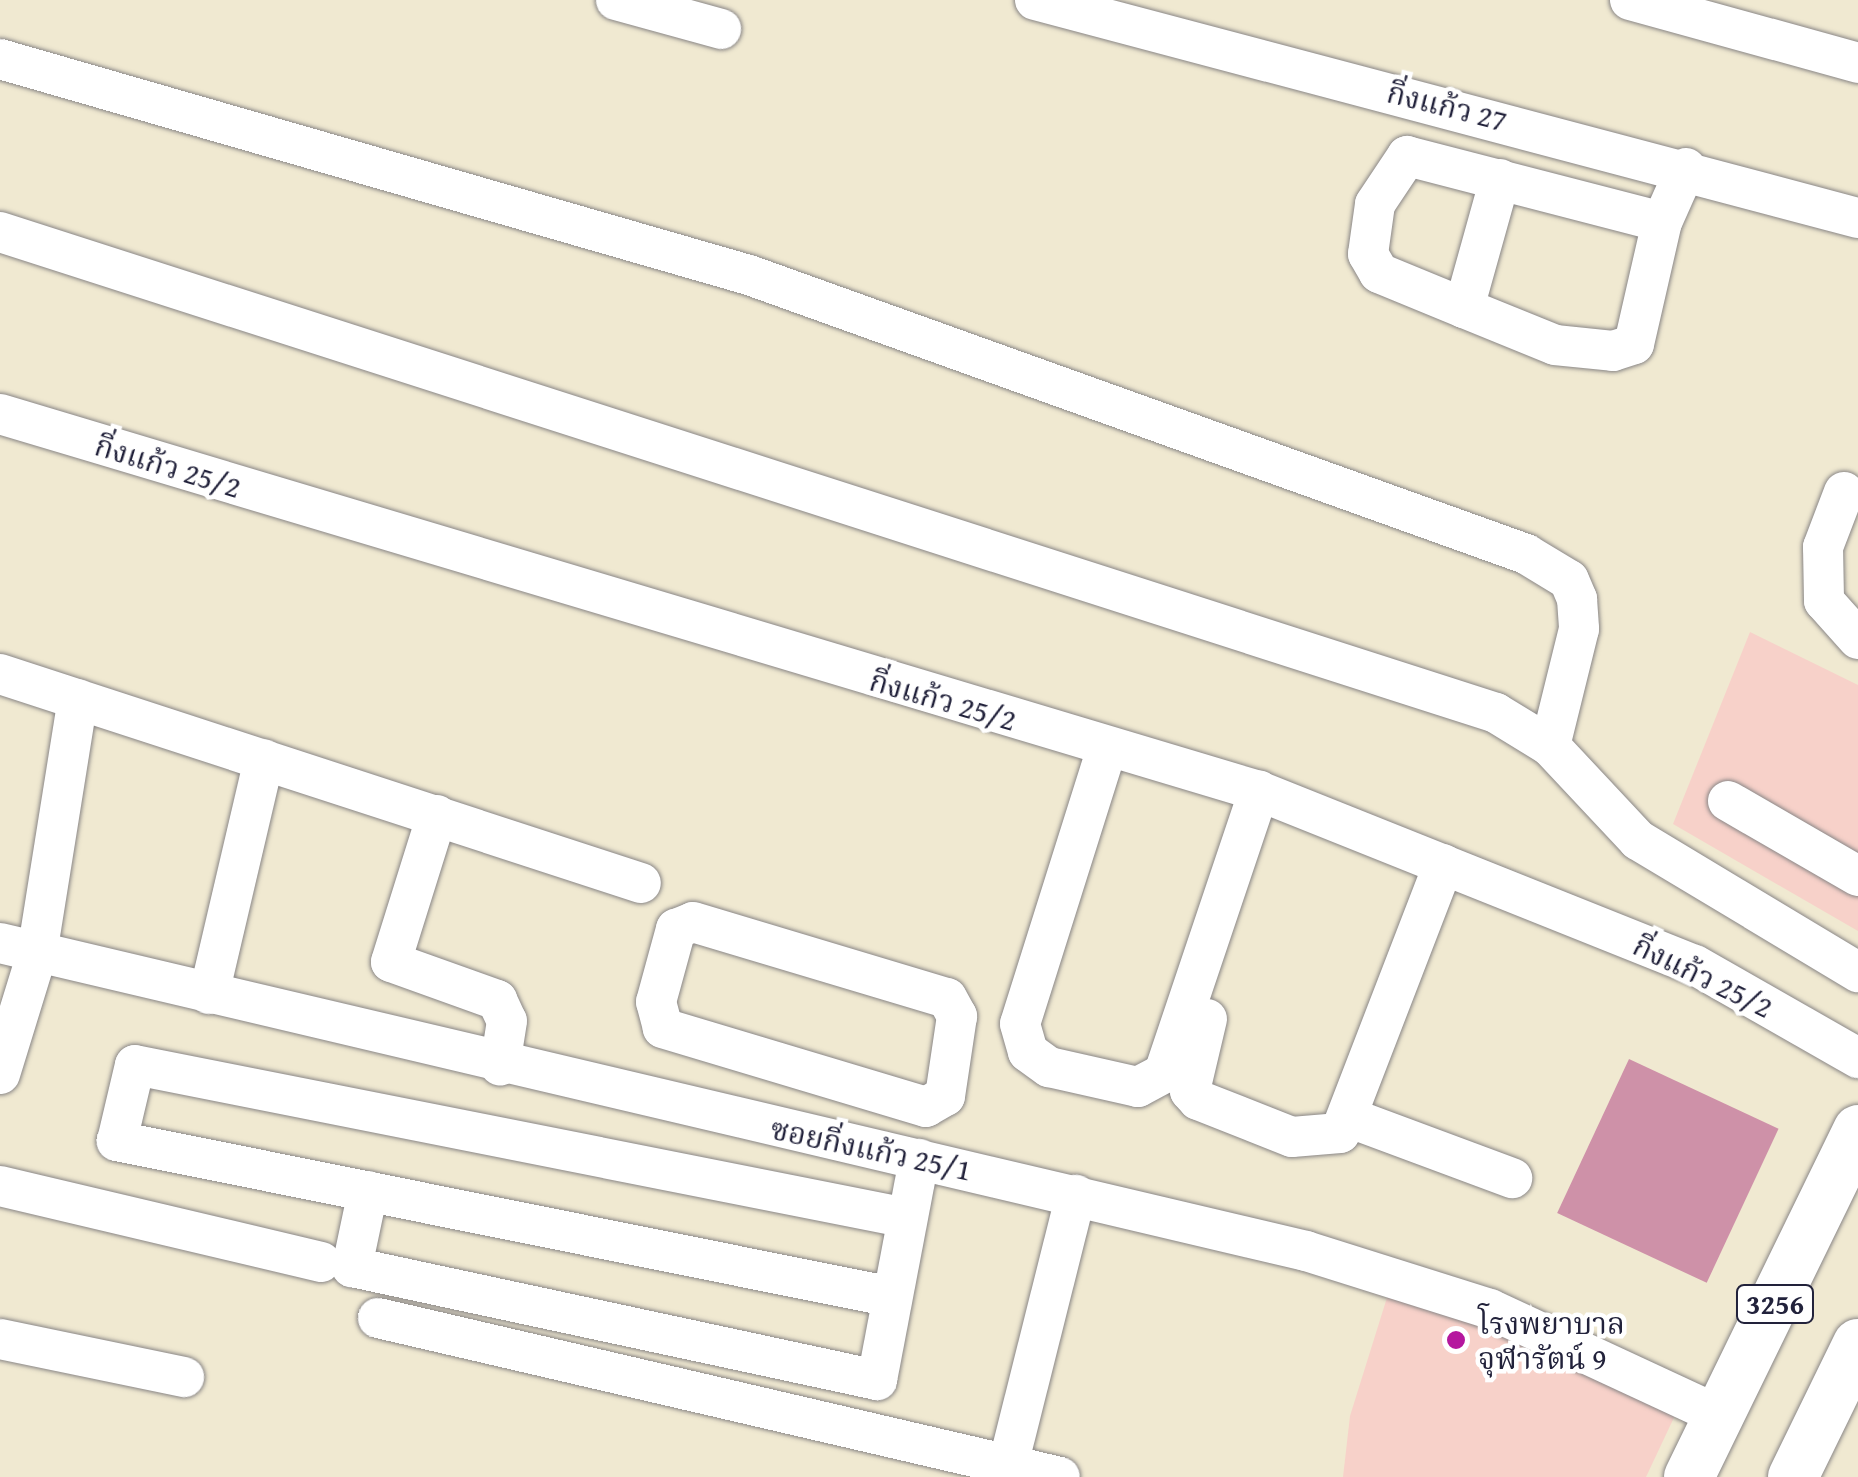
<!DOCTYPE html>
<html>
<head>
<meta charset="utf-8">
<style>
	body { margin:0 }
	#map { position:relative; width:1858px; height:1477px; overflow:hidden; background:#f0e9d1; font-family:"Gentium Book Plus","Noto Serif Thai",serif }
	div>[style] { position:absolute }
	.built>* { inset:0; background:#f7d1c9 }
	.building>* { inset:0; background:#ce91a8; transform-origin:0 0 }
	.roads { filter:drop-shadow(0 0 2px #898686) drop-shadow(0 0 2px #898686) }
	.minor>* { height:40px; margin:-20px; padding:0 20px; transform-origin:20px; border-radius:20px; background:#fff }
	.major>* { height:50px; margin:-25px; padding:0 25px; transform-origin:25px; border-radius:25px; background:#fff }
	.dots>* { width:28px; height:28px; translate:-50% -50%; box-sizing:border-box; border:5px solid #fff; border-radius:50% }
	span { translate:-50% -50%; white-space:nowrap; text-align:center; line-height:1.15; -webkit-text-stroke:9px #fff; paint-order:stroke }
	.shield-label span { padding:2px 8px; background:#fff; border:2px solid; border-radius:8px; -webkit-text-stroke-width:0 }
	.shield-label { font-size:28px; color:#22223b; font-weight:700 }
	.street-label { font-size:30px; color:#22223b }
	.poi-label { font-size:30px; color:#22223b }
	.left { translate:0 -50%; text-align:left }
</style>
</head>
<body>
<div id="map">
	<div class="built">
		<div style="clip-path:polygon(1750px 632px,1858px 685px,1858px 931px,1673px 824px)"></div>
		<div style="clip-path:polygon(1390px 1288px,1686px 1392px,1646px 1477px,1343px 1477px,1350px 1416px)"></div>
	</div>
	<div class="building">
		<div style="left:1629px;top:1059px;width:165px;height:170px;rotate:25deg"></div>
	</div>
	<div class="roads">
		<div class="minor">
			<div style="left:616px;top:0;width:109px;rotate:15.4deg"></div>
			<div style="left:1035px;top:0;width:851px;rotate:14.84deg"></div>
			<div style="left:1630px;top:0;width:237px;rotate:15.4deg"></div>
			<div style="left:0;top:59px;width:780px;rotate:16.09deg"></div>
			<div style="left:749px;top:275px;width:826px;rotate:19.75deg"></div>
			<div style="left:1526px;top:554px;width:50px;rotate:31.2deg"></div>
			<div style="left:1569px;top:580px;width:21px;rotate:67deg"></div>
			<div style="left:1577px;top:599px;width:30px;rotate:86deg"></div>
			<div style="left:1579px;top:629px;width:121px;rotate:103.9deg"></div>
			<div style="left:1500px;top:179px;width:134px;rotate:105.6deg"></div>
			<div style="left:1464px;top:308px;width:98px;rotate:22.1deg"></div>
			<div style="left:1555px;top:345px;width:58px;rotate:5.9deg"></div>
			<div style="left:1613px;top:351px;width:22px;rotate:-18deg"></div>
			<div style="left:1634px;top:344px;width:125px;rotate:-77.1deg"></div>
			<div style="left:1662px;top:222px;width:59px;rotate:-66deg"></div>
			<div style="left:0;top:232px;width:1571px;rotate:17.82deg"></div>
			<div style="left:1496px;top:713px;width:63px;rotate:31.4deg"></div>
			<div style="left:1550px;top:746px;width:129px;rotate:46.9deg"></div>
			<div style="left:1638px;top:840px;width:257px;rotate:31deg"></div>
			<div style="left:1464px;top:308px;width:92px;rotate:-157.6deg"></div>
			<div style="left:1379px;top:273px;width:22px;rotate:-120deg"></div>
			<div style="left:1368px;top:254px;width:50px;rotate:-82deg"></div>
			<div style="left:1375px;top:204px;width:58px;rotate:-56.3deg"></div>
			<div style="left:1407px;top:156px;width:263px;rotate:14.5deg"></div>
			<div style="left:0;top:414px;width:1314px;rotate:16.67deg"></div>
			<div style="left:1259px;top:791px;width:469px;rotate:21.8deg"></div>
			<div style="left:1695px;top:965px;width:188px;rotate:29.7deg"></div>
			<div style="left:1844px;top:492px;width:59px;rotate:110.9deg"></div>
			<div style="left:1823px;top:547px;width:54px;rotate:88.9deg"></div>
			<div style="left:1824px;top:601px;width:51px;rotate:48.2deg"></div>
			<div style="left:0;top:674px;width:674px;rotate:18.06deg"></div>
			<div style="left:1107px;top:748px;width:289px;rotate:107.5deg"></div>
			<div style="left:1020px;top:1024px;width:29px;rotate:74deg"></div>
			<div style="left:1028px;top:1052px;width:26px;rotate:36deg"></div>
			<div style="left:1049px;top:1067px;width:91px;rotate:12.7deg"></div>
			<div style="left:1138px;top:1087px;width:30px;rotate:-28deg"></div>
			<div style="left:1164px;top:1073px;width:298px;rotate:-71.4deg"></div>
			<div style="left:1728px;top:801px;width:150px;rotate:30deg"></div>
			<div style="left:437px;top:815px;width:154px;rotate:107.4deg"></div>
			<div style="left:391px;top:962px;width:113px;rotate:19.7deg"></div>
			<div style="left:497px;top:1000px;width:23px;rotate:65deg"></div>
			<div style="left:507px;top:1021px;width:45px;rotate:99deg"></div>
			<div style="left:693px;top:922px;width:265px;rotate:16.7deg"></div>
			<div style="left:947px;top:998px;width:21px;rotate:61deg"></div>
			<div style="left:957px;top:1016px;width:81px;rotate:98.5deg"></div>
			<div style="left:945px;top:1096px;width:22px;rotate:150deg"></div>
			<div style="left:926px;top:1107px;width:275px;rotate:-163.3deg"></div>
			<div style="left:663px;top:1028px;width:27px;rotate:-105deg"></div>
			<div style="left:656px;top:1002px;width:76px;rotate:-74.7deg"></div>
			<div style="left:676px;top:929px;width:18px;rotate:-22deg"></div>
			<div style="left:0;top:943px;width:1342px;rotate:13.27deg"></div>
			<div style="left:1306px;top:1251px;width:193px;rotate:17.5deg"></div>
			<div style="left:1490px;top:1309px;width:255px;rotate:24.9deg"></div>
			<div style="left:209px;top:994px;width:241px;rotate:-76.8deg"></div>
			<div style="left:1207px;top:1019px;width:74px;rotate:103.3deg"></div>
			<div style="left:1190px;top:1091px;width:12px;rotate:48deg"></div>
			<div style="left:1198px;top:1100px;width:101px;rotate:21.5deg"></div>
			<div style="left:1292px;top:1137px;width:48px;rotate:-4.8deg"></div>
			<div style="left:1340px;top:1133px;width:288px;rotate:-68.9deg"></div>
			<div style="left:0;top:1074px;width:126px;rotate:-72.9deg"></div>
			<div style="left:37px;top:954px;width:258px;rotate:-80.9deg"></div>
			<div style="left:1353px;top:1119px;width:170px;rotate:20.4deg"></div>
			<div style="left:0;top:1186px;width:330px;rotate:13.3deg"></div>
			<div style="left:368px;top:1191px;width:78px;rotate:101.9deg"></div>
			<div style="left:352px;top:1267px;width:537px;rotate:12.15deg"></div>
			<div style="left:877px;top:1380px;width:225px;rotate:-79.2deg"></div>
			<div style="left:892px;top:1297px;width:791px;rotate:-168.62deg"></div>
			<div style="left:117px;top:1141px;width:78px;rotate:-76.7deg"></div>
			<div style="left:135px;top:1065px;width:787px;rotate:11.21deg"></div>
			<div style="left:378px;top:1318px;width:700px;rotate:13.12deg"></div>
			<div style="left:0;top:1339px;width:188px;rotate:11.7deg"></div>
			<div style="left:1005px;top:1477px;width:291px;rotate:-75.9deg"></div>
		</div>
		<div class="major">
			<div style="left:1689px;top:1477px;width:386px;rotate:-64deg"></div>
			<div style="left:1793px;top:1477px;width:148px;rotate:-64deg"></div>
		</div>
	</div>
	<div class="dots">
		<div style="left:1456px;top:1340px;background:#b5179e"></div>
	</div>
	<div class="shield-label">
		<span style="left:1775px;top:1304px">3256</span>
	</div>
	<div class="street-label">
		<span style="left:1447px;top:106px;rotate:14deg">กิ่งแก้ว 27</span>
		<span style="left:168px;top:466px;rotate:17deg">กิ่งแก้ว 25/2</span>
		<span style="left:943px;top:700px;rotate:16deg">กิ่งแก้ว 25/2</span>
		<span style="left:1703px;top:976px;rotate:26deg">กิ่งแก้ว 25/2</span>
		<span style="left:871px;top:1149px;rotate:12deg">ซอยกิ่งแก้ว 25/1</span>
	</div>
	<div class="poi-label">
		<span class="left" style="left:1478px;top:1340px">โรงพยาบาล<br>จุฬารัตน์ 9</span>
	</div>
</div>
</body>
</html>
